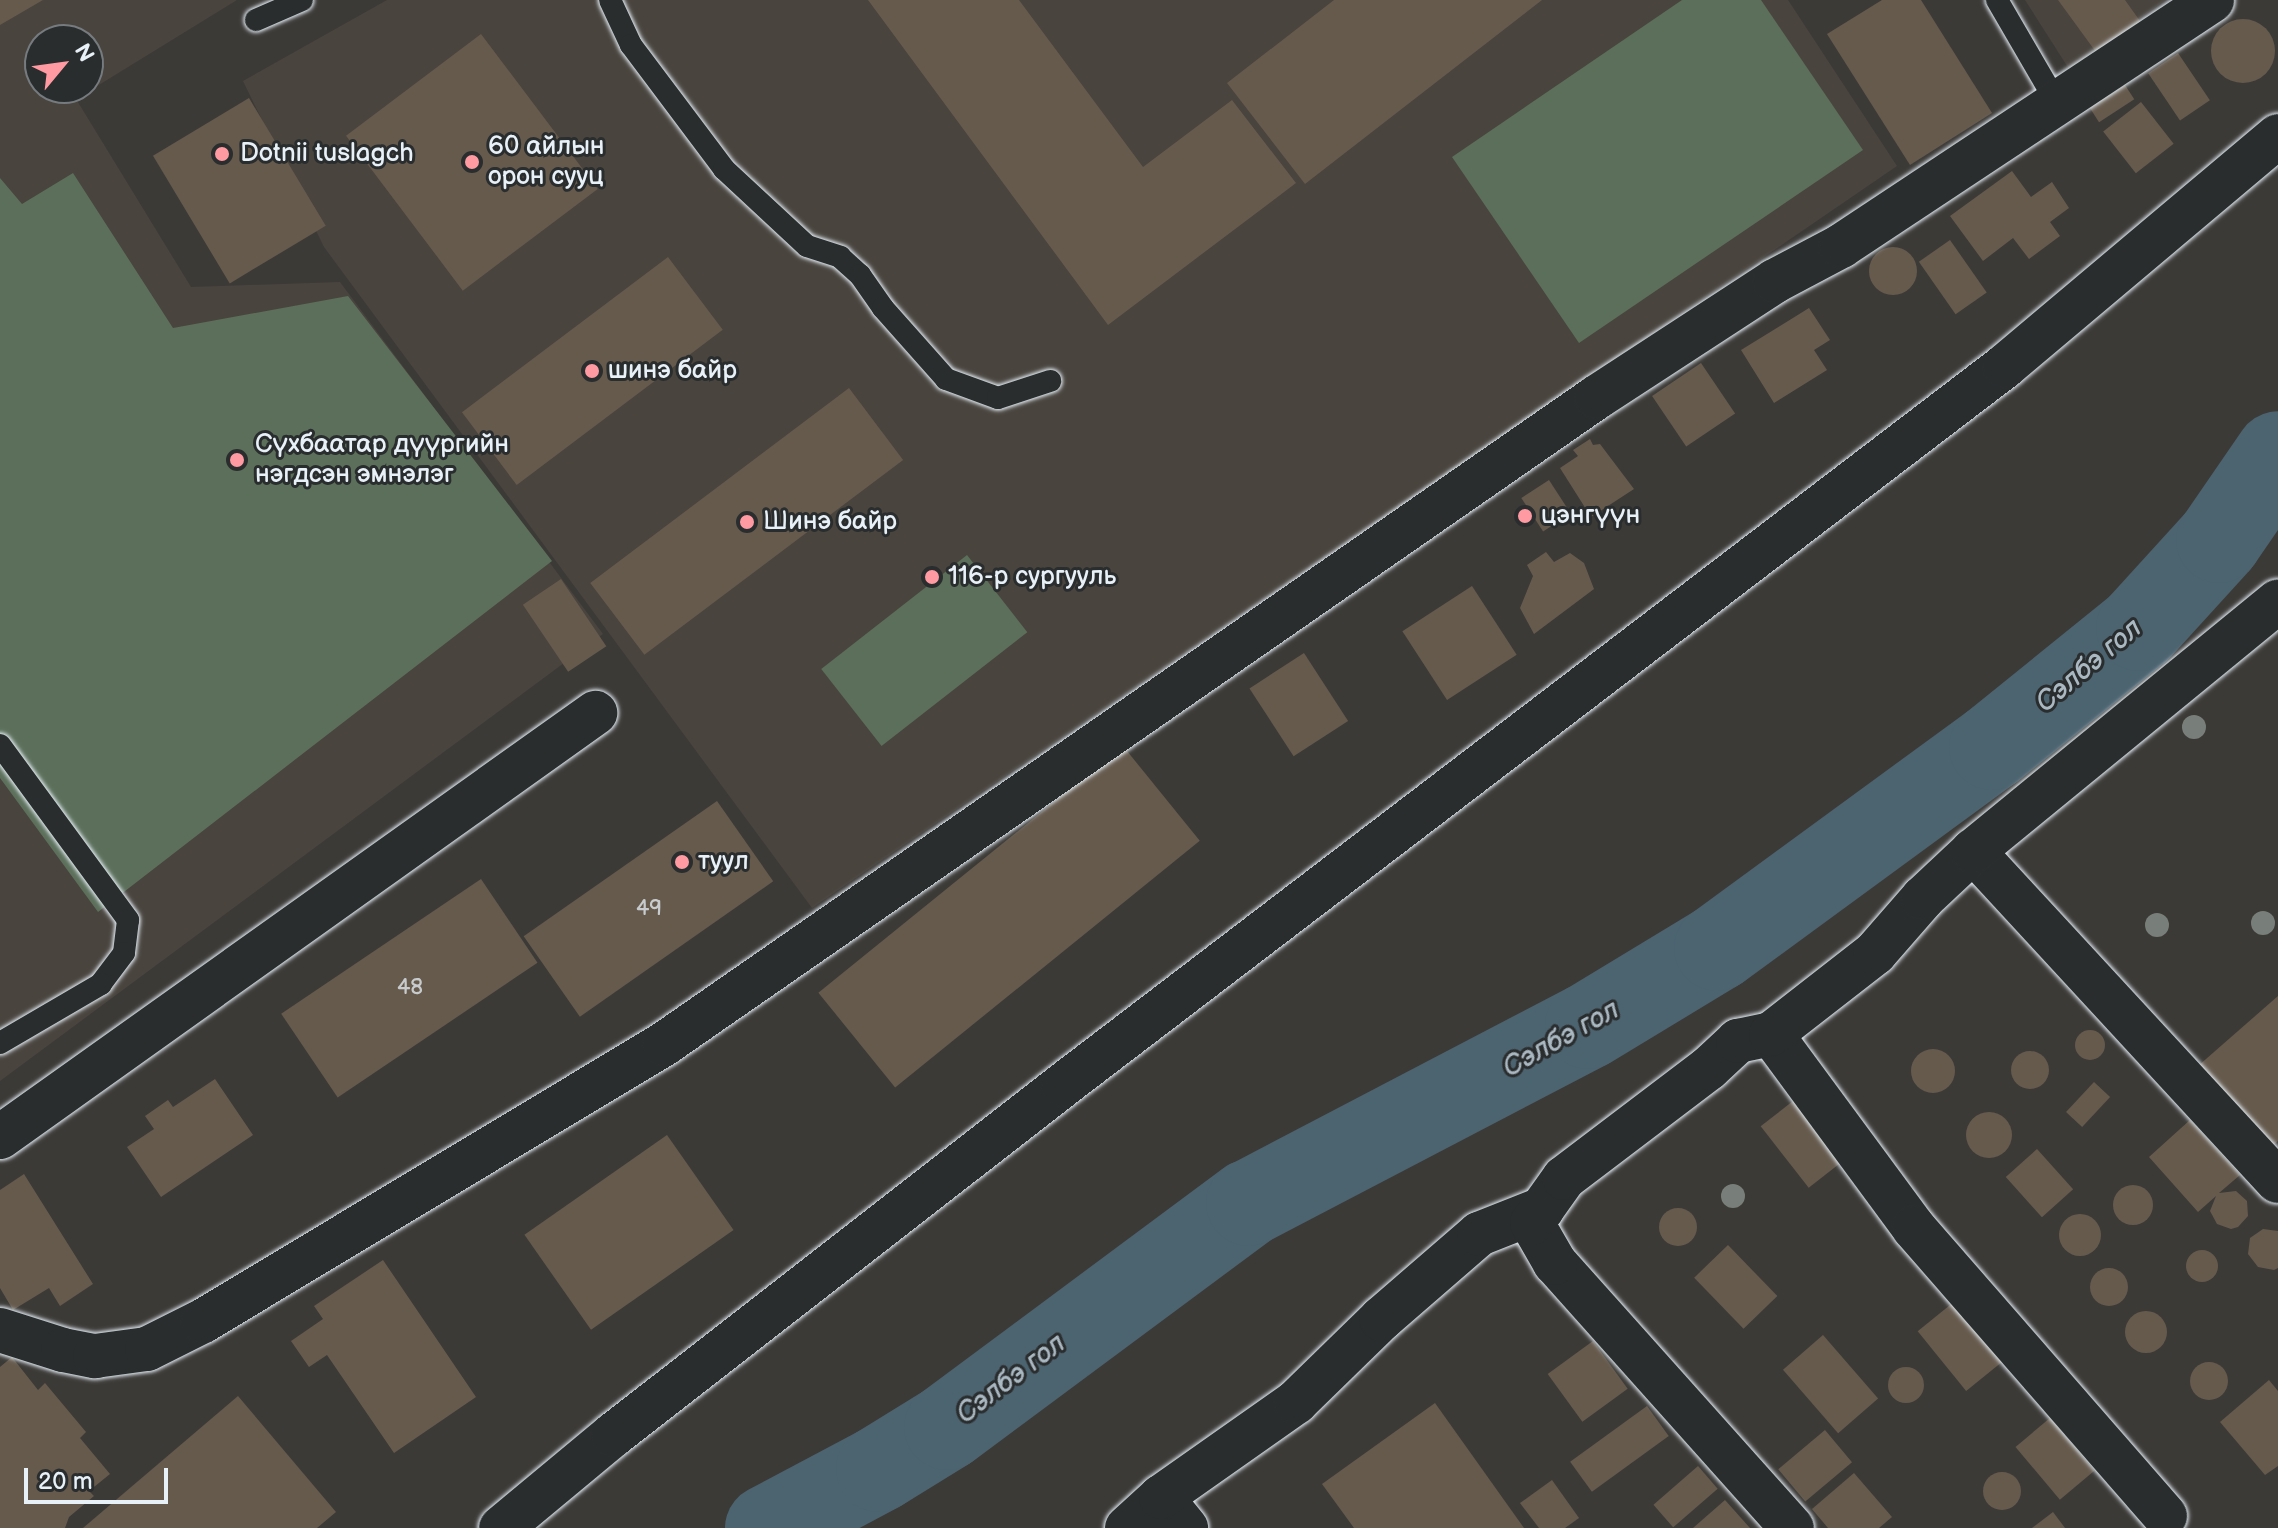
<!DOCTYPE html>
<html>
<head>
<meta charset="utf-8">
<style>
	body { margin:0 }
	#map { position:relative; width:2278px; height:1528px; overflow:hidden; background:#3c3a37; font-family:"Balsamiq Sans",sans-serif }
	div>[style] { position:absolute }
	.built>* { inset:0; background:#49443e }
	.green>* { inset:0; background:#5b6f5a; transform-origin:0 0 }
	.river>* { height:86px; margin:-43px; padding:0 43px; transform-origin:43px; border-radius:43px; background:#4c6370 }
	.building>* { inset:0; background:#665a4d; transform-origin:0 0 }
	.round { border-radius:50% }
	.roads { filter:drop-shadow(0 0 2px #e8f1f8) drop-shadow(0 0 2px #e8f1f8) }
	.service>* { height:22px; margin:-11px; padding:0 11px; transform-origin:11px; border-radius:11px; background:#2a2d2e }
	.minor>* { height:44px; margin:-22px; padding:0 22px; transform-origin:22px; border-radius:22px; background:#2a2d2e }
	.trees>* { width:24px; height:24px; margin:-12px; border-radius:50%; background:#787e7a }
	.dots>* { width:22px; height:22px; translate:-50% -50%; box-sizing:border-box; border:4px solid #2a2d2e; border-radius:50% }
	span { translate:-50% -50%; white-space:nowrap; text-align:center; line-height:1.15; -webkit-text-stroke:6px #2a2d2e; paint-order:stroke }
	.number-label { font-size:22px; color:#c8cbcd }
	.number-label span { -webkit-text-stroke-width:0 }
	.poi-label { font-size:26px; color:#e8f1f8 }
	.left { translate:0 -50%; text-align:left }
	.water-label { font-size:28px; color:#aab8c2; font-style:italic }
	.north { position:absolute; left:24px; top:24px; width:80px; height:80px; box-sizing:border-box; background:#2a2d2e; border:2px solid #767b7f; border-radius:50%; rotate:61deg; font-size:22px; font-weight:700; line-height:32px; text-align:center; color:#e8f1f8 }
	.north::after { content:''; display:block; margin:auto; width:28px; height:36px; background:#ff9aa2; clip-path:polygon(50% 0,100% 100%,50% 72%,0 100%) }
	.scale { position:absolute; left:24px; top:1468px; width:144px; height:36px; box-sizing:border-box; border:4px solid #e8f1f8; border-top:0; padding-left:10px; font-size:24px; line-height:28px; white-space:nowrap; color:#e8f1f8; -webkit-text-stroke:6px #2a2d2e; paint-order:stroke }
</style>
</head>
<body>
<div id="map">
	<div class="built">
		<div style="clip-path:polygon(evenodd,0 0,237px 0,76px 99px,191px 287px,340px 282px,603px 634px,0 1081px,0 0,40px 40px,88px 40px,88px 88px,40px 88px,40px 40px)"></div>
		<div style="clip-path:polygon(387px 0,1788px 0,1897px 166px,812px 908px,324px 247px,243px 81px)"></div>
		<div style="clip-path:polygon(2025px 0,2165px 0,2069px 69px)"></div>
	</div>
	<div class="green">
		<div style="clip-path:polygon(1682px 0,1761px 0,1863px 150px,1579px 343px,1452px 157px)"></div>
		<div style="clip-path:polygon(73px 173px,173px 328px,348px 296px,552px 561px,98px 912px,0 778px,0 178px,22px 204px)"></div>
		<div style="left:967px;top:555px;width:98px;height:185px;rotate:52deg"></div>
	</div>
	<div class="river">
		<div style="left:768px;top:1528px;width:126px;rotate:-28deg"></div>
		<div style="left:879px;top:1469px;width:80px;rotate:-31.7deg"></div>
		<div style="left:947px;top:1427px;width:376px;rotate:-36.6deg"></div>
		<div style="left:1249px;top:1203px;width:382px;rotate:-27.6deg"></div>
		<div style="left:1588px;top:1026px;width:151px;rotate:-31.2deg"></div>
		<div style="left:1717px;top:948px;width:341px;rotate:-36.2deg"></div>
		<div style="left:1992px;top:747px;width:189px;rotate:-39deg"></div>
		<div style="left:2139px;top:628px;width:119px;rotate:-47.7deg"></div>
		<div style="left:2219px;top:540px;width:104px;rotate:-55.5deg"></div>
	</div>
	<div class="building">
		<div style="clip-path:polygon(0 0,43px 0,0 25px)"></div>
		<div style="clip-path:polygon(868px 0,1019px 0,1143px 167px,1232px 100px,1296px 183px,1108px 325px)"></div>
		<div style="clip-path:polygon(1334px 0,1542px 0,1305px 184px,1227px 83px)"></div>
		<div style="clip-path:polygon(1882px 0,1921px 0,1992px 113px,1910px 165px,1827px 34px)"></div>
		<div style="clip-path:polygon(2058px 0,2125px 0,2145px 28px,2101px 59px)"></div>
		<div class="round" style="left:2211px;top:19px;width:64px;height:64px"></div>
		<div style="left:481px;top:34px;width:194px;height:169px;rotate:53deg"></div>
		<div style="left:2178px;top:53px;width:57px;height:36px;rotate:56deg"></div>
		<div style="left:2125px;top:85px;width:17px;height:42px;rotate:57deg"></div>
		<div style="left:249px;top:98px;width:149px;height:112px;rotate:59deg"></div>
		<div style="left:2141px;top:102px;width:53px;height:48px;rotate:52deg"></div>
		<div style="clip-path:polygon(2012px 171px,2031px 197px,2052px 182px,2069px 208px,2050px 222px,2060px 236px,2029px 259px,2013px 238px,1983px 261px,1950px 216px)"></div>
		<div style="left:1950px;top:240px;width:64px;height:38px;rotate:55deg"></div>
		<div class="round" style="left:1869px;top:247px;width:48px;height:48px"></div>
		<div style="left:668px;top:257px;width:91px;height:258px;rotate:53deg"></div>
		<div style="clip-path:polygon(1809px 308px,1830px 340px,1814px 350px,1827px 370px,1774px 403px,1741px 350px)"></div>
		<div style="left:1701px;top:363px;width:61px;height:59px;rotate:56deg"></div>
		<div style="left:849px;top:388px;width:90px;height:324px;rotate:53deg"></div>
		<div style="clip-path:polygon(1590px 439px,1593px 445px,1600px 444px,1634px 489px,1591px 517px,1560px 468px,1578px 456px,1573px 450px)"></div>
		<div style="left:1549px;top:480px;width:40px;height:33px;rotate:57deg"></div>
		<div style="clip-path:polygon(1546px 552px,1554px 562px,1570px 553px,1584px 563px,1594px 589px,1534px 634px,1520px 608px,1533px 576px,1527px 565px)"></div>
		<div style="left:561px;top:579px;width:81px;height:46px;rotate:56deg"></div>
		<div style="left:1472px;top:586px;width:82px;height:83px;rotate:57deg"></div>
		<div style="left:1304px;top:653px;width:81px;height:65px;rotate:57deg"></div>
		<div style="left:1123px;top:746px;width:122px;height:392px;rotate:51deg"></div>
		<div style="left:717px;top:801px;width:98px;height:236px;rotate:55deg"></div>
		<div style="left:481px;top:879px;width:101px;height:241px;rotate:56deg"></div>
		<div style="clip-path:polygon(2278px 996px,2278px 1141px,2269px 1149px,2198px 1066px)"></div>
		<div class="round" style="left:2075px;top:1030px;width:30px;height:30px"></div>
		<div class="round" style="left:1911px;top:1049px;width:44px;height:44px"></div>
		<div class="round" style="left:2011px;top:1051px;width:38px;height:38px"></div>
		<div style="clip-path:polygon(215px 1079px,253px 1135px,161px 1197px,127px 1147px,154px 1129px,145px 1116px,168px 1100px,173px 1107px)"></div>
		<div style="left:2094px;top:1082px;width:22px;height:41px;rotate:43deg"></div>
		<div style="left:1793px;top:1101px;width:78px;height:41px;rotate:52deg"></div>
		<div class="round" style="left:1966px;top:1112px;width:46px;height:46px"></div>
		<div style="clip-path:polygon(2190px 1120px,2240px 1175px,2219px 1193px,2236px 1191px,2247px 1201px,2248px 1216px,2238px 1227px,2231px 1229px,2217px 1224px,2210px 1211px,2216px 1196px,2198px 1212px,2149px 1157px)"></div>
		<div style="left:667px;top:1135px;width:116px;height:174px;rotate:55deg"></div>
		<div style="left:2037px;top:1149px;width:54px;height:42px;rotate:48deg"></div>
		<div style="clip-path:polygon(24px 1174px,93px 1284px,60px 1306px,49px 1288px,13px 1310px,0 1288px,0 1190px)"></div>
		<div class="round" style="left:2113px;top:1185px;width:40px;height:40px"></div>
		<div class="round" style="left:1659px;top:1208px;width:38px;height:38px"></div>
		<div class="round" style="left:2059px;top:1214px;width:42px;height:42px"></div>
		<div style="clip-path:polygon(2263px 1229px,2278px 1231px,2278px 1268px,2274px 1270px,2258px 1267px,2248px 1254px,2250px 1238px)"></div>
		<div style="left:1728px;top:1245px;width:71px;height:47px;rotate:46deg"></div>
		<div class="round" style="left:2186px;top:1250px;width:32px;height:32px"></div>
		<div style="clip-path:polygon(383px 1260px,476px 1397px,394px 1453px,327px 1355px,309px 1367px,291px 1341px,323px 1319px,314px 1306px)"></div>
		<div class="round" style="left:2090px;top:1268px;width:38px;height:38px"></div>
		<div style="left:1955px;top:1301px;width:77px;height:48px;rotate:51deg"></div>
		<div class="round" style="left:2125px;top:1311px;width:42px;height:42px"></div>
		<div style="left:1823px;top:1335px;width:84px;height:53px;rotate:49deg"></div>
		<div style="left:1593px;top:1341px;width:59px;height:56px;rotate:54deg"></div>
		<div style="clip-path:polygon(12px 1357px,38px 1390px,45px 1383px,86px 1432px,80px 1438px,110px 1474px,89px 1491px,94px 1496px,69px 1517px,65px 1528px,0 1528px,0 1367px)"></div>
		<div class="round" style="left:2190px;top:1362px;width:38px;height:38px"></div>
		<div class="round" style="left:1888px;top:1367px;width:36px;height:36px"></div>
		<div style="clip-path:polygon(2269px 1380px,2278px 1391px,2278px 1466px,2265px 1475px,2220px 1422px)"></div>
		<div style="clip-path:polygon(238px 1396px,336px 1512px,317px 1528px,83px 1528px)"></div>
		<div style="clip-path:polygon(1435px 1403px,1524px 1528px,1354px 1528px,1322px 1484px)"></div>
		<div style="left:1647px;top:1406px;width:37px;height:95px;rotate:54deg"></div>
		<div style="left:2050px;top:1418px;width:69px;height:45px;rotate:50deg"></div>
		<div style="left:1825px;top:1430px;width:42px;height:61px;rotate:50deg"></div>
		<div style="left:1698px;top:1466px;width:30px;height:59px;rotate:49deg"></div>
		<div class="round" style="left:1983px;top:1472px;width:38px;height:38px"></div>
		<div style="clip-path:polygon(1854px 1473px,1892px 1517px,1879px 1528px,1828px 1528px,1812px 1509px)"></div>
		<div style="clip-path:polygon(1552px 1480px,1579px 1518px,1565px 1528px,1539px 1528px,1520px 1503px)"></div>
		<div style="clip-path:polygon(1725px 1500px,1750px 1528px,1693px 1528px)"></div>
		<div style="clip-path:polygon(2053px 1512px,2065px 1528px,2032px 1528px)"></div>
	</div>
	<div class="roads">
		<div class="service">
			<div style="left:610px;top:0;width:50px;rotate:65deg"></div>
			<div style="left:631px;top:45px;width:155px;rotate:53.1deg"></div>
			<div style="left:724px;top:169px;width:113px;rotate:42.9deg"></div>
			<div style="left:807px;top:246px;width:35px;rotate:18deg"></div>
			<div style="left:840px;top:257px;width:27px;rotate:42deg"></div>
			<div style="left:860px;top:275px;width:40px;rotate:55.1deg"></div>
			<div style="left:883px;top:308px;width:95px;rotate:48.4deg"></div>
			<div style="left:946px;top:379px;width:55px;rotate:20.1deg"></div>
			<div style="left:998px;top:398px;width:55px;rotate:-18.1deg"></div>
			<div style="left:1997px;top:0;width:119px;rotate:59.8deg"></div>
			<div style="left:256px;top:20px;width:50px;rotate:-23.5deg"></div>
			<div style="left:0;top:745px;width:217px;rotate:53.8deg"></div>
			<div style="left:128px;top:920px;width:33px;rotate:97deg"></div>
			<div style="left:124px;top:953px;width:39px;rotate:127deg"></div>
			<div style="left:101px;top:984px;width:117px;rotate:149.7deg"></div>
		</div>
		<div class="minor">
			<div style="left:1973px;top:851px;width:449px;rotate:47.3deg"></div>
			<div style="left:1771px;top:1034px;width:241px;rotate:53.6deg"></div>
			<div style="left:1914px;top:1228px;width:382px;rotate:48.9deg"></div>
			<div style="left:0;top:1137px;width:731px;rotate:-35.47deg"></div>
			<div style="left:0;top:1330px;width:66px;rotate:17.6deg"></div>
			<div style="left:63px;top:1350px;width:33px;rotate:11deg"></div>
			<div style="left:95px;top:1356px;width:52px;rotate:-7.7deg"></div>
			<div style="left:147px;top:1349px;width:63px;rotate:-26.6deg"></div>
			<div style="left:203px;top:1321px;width:538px;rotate:-31deg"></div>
			<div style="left:664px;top:1044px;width:1135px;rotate:-34.74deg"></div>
			<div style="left:1597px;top:397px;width:212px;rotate:-33.1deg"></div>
			<div style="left:1775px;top:281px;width:75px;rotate:-27.9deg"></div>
			<div style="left:1841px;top:246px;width:445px;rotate:-33.5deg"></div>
			<div style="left:1161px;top:1497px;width:40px;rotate:51deg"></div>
			<div style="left:501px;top:1528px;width:146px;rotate:-39.7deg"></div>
			<div style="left:613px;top:1435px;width:570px;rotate:-37.87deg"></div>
			<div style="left:1063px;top:1085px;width:1185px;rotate:-37.35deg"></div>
			<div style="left:2005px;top:366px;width:357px;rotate:-40.1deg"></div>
			<div style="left:1127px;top:1528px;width:46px;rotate:-42.4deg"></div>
			<div style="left:1161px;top:1497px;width:165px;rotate:-35.1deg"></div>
			<div style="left:1296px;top:1402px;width:119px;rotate:-44.3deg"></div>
			<div style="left:1381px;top:1319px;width:130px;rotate:-40.9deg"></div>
			<div style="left:1479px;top:1234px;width:68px;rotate:-21.6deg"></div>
			<div style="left:1792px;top:1528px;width:356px;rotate:-131.8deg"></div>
			<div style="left:1555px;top:1263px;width:46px;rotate:-119.9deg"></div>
			<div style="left:1532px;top:1223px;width:55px;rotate:-54.6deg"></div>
			<div style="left:1564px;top:1178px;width:182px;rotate:-37.2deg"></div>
			<div style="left:1709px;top:1068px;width:40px;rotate:-43deg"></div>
			<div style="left:1738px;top:1041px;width:34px;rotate:-12deg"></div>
			<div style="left:1771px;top:1034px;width:132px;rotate:-37.9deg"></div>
			<div style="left:1875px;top:953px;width:73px;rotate:-48.9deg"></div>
			<div style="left:1923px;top:898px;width:69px;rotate:-43.2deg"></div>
			<div style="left:1973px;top:851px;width:394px;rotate:-39.3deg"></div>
		</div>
	</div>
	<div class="trees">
		<div style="left:2194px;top:727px"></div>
		<div style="left:2263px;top:923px"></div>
		<div style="left:2157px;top:925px"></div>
		<div style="left:1733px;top:1196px"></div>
	</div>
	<div class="dots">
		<div style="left:222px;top:154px;background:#ff9aa2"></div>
		<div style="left:472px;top:162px;background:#ff9aa2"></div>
		<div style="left:592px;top:371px;background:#ff9aa2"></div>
		<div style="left:237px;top:460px;background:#ff9aa2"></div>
		<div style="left:1525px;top:516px;background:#ff9aa2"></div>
		<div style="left:747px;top:522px;background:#ff9aa2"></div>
		<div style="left:932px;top:577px;background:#ff9aa2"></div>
		<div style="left:682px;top:862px;background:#ff9aa2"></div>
	</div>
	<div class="number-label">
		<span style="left:649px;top:909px">49</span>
		<span style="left:410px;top:988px">48</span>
	</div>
	<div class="poi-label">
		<span class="left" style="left:488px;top:162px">60 айлын<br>орон сууц</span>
		<span class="left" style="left:240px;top:154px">Dotnii tuslagch</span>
		<span class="left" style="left:608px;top:371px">шинэ байр</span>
		<span class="left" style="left:255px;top:460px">Сүхбаатар дүүргийн<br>нэгдсэн эмнэлэг</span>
		<span class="left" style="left:1541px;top:516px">цэнгүүн</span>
		<span class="left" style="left:763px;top:522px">Шинэ байр</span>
		<span class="left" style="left:948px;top:577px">116-р сургууль</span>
		<span class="left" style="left:698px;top:862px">туул</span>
	</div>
	<div class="water-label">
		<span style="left:2089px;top:666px;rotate:-40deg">Сэлбэ гол</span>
		<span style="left:1561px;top:1039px;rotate:-29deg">Сэлбэ гол</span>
		<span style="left:1011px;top:1379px;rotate:-37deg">Сэлбэ гол</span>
	</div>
	<div class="north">N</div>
	<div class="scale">20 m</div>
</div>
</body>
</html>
